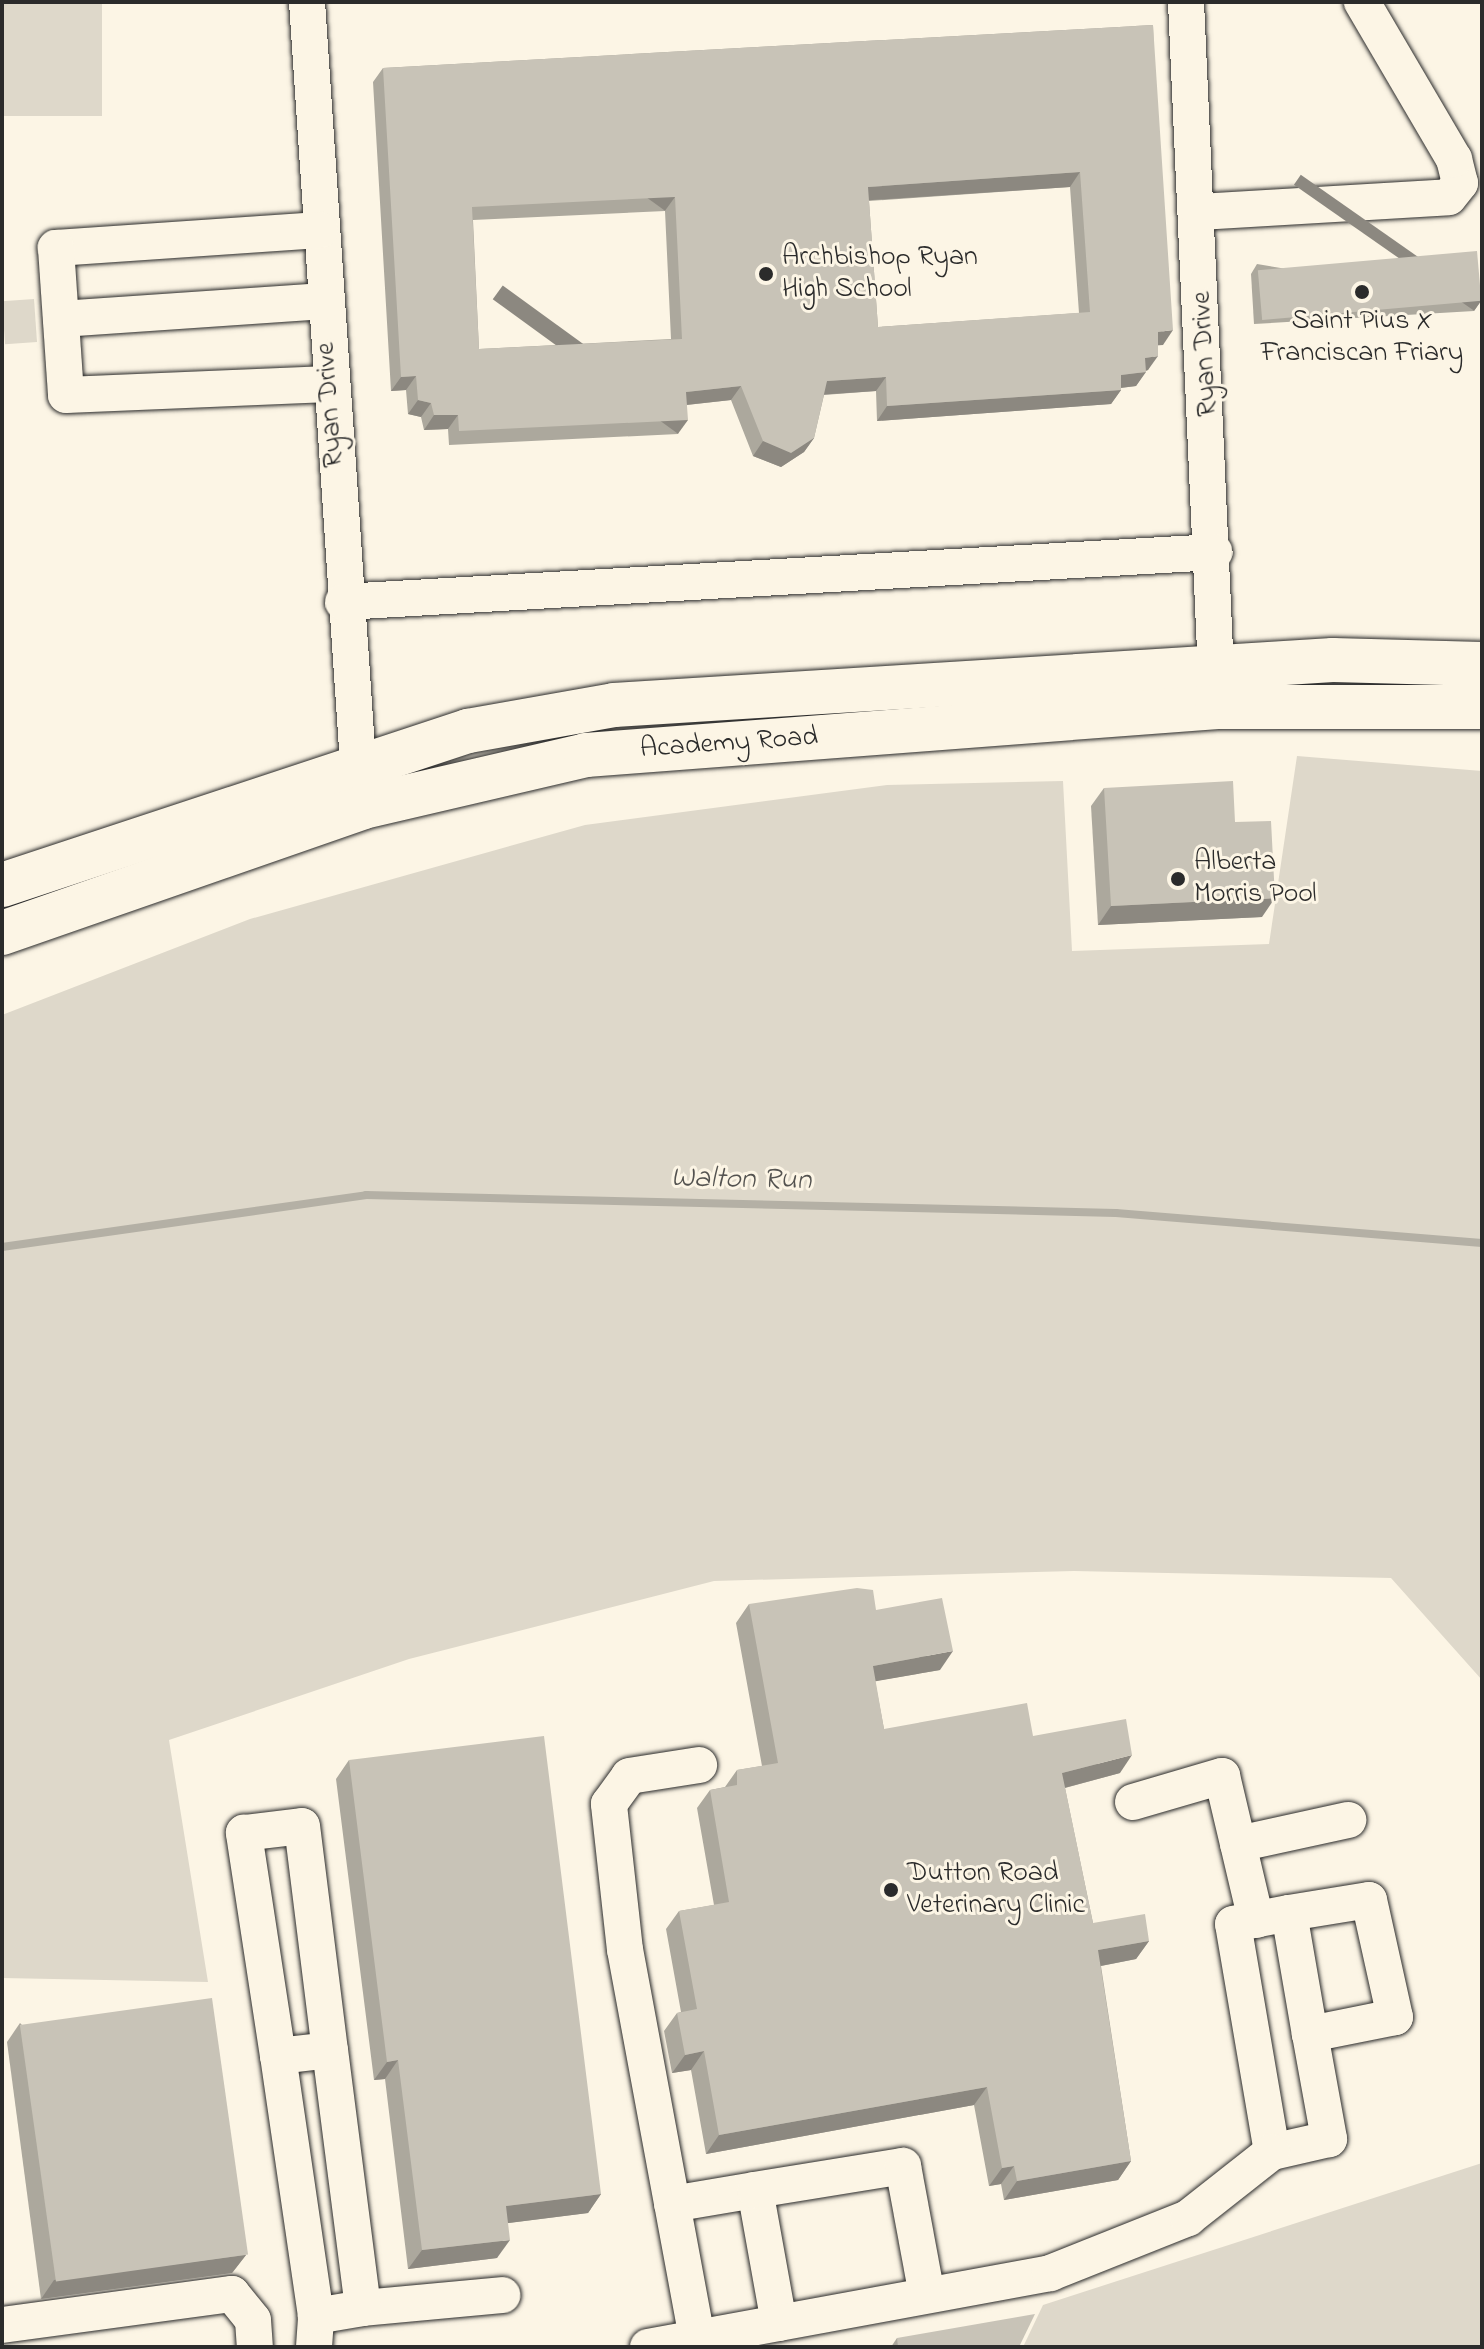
<!DOCTYPE html>
<html>
<head>
<meta charset="utf-8">
<style>
	body { margin:0 }
	#map { position:relative; width:1484px; height:2349px; overflow:hidden; background:#fcf5e5; font-family:"Indie Flower",sans-serif }
	div>[style] { position:absolute }
	.green>* { inset:0; background:#ded8ca; transform-origin:0 0 }
	.stream>* { height:8px; margin:-4px; padding:0 4px; transform-origin:4px; border-radius:4px; background:#b4b0a5 }
	.roads { filter:drop-shadow(0 0 2px #2b2b2b) drop-shadow(0 0 2px #2b2b2b) }
	.minor>* { height:36px; margin:-18px; padding:0 18px; transform-origin:18px; border-radius:18px; background:#fcf5e5 }
	.major>* { height:44px; margin:-22px; padding:0 22px; transform-origin:22px; border-radius:22px; background:#fcf5e5 }
	.wall>* { inset:0; background:#aca89d }
	.shaded-wall>* { inset:0; background:#8c8880; transform-origin:0 0 }
	.building>* { inset:0; background:#c8c3b7; transform-origin:0 0 }
	.dots>* { width:22px; height:22px; translate:-50% -50%; box-sizing:border-box; border:4px solid #fcf5e5; border-radius:50% }
	span { translate:-50% -50%; white-space:nowrap; text-align:center; line-height:1.15; -webkit-text-stroke:6px #fcf5e5; paint-order:stroke }
	.poi-label { font-size:28px; color:#2b2b2b }
	.left { translate:0 -50%; text-align:left }
	.street-label { font-size:28px; color:#2b2b2b }
	.water-label { font-size:30px; color:#545350; font-style:italic }
	.frame { position:absolute; inset:0; border:4px solid #2b2b2b; pointer-events:none }
</style>
</head>
<body>
<div id="map">
	<div class="green">
		<div style="left:2px;top:2px;width:100px;height:114px"></div>
		<div style="left:34px;top:299px;width:43px;height:32px;rotate:86deg"></div>
		<div style="clip-path:polygon(1297px 756px,1482px 771px,1482px 1680px,1391px 1578px,1074px 1571px,714px 1581px,409px 1659px,169px 1740px,208px 1982px,2px 1978px,2px 1015px,250px 919px,585px 825px,887px 785px,1063px 781px,1072px 951px,1269px 944px)"></div>
		<div style="clip-path:polygon(1482px 2163px,1482px 2347px,1023px 2347px,1043px 2305px)"></div>
	</div>
	<div class="stream">
		<div style="left:2px;top:1247px;width:368px;rotate:-8.1deg"></div>
		<div style="left:366px;top:1195px;width:750px;rotate:1.37deg"></div>
		<div style="left:1116px;top:1213px;width:367px;rotate:4.7deg"></div>
	</div>
	<div class="roads">
		<div class="minor">
			<div style="left:307px;top:2px;width:794px;rotate:86.17deg"></div>
			<div style="left:1186px;top:2px;width:695px;rotate:87.44deg"></div>
			<div style="left:1199px;top:212px;width:250px;rotate:-3.4deg"></div>
			<div style="left:1449px;top:197px;width:18px;rotate:-52deg"></div>
			<div style="left:1460px;top:183px;width:25px;rotate:-104deg"></div>
			<div style="left:1454px;top:159px;width:182px;rotate:-120.4deg"></div>
			<div style="left:320px;top:230px;width:265px;rotate:176.1deg"></div>
			<div style="left:56px;top:248px;width:147px;rotate:86.1deg"></div>
			<div style="left:66px;top:395px;width:263px;rotate:-2.4deg"></div>
			<div style="left:61px;top:319px;width:264px;rotate:-3.9deg"></div>
			<div style="left:343px;top:602px;width:873px;rotate:-3.28deg"></div>
			<div style="left:1133px;top:1802px;width:93px;rotate:-16.3deg"></div>
			<div style="left:1222px;top:1776px;width:148px;rotate:76.7deg"></div>
			<div style="left:1238px;top:1844px;width:113px;rotate:-12.3deg"></div>
			<div style="left:1289px;top:1913px;width:123px;rotate:80.2deg"></div>
			<div style="left:1310px;top:2034px;width:107px;rotate:79.7deg"></div>
			<div style="left:1329px;top:2139px;width:58px;rotate:167.2deg"></div>
			<div style="left:1272px;top:2152px;width:231px;rotate:-99.7deg"></div>
			<div style="left:1233px;top:1924px;width:57px;rotate:-11.1deg"></div>
			<div style="left:1289px;top:1913px;width:81px;rotate:-9.2deg"></div>
			<div style="left:1369px;top:1900px;width:120px;rotate:77.5deg"></div>
			<div style="left:1395px;top:2017px;width:87px;rotate:168.7deg"></div>
			<div style="left:278px;top:2056px;width:226px;rotate:-98.7deg"></div>
			<div style="left:244px;top:1833px;width:58px;rotate:-6.9deg"></div>
			<div style="left:302px;top:1826px;width:226px;rotate:82.9deg"></div>
			<div style="left:672px;top:2204px;width:84px;rotate:-9.6deg"></div>
			<div style="left:363px;top:2308px;width:140px;rotate:-5.3deg"></div>
			<div style="left:779px;top:2323px;width:135px;rotate:-100.2deg"></div>
			<div style="left:755px;top:2190px;width:150px;rotate:-9.2deg"></div>
			<div style="left:903px;top:2166px;width:131px;rotate:79.5deg"></div>
			<div style="left:2px;top:2325px;width:232px;rotate:-7.7deg"></div>
			<div style="left:232px;top:2294px;width:33px;rotate:51deg"></div>
			<div style="left:253px;top:2320px;width:27px;rotate:86deg"></div>
			<div style="left:697px;top:2338px;width:395px;rotate:-100.5deg"></div>
			<div style="left:625px;top:1950px;width:147px;rotate:-96.3deg"></div>
			<div style="left:609px;top:1804px;width:34px;rotate:-54deg"></div>
			<div style="left:629px;top:1776px;width:71px;rotate:-8.9deg"></div>
			<div style="left:314px;top:2347px;width:31px;rotate:-86deg"></div>
			<div style="left:316px;top:2316px;width:263px;rotate:-98.3deg"></div>
			<div style="left:278px;top:2056px;width:52px;rotate:-6.6deg"></div>
			<div style="left:330px;top:2050px;width:260px;rotate:82.7deg"></div>
			<div style="left:363px;top:2308px;width:48px;rotate:170.3deg"></div>
			<div style="left:648px;top:2347px;width:409px;rotate:-10.4deg"></div>
			<div style="left:1050px;top:2273px;width:149px;rotate:-21.7deg"></div>
			<div style="left:1188px;top:2218px;width:107px;rotate:-38.2deg"></div>
		</div>
		<div class="major">
			<div style="left:2px;top:885px;width:491px;rotate:-18.3deg"></div>
			<div style="left:468px;top:731px;width:148px;rotate:-10.1deg"></div>
			<div style="left:614px;top:705px;width:720px;rotate:-3.58deg"></div>
			<div style="left:1333px;top:660px;width:149px;rotate:1.5deg"></div>
			<div style="left:2px;top:933px;width:382px;rotate:-19.2deg"></div>
			<div style="left:363px;top:807px;width:229px;rotate:-13.1deg"></div>
			<div style="left:586px;top:755px;width:633px;rotate:-4.35deg"></div>
			<div style="left:1217px;top:707px;width:265px"></div>
		</div>
	</div>
	<div class="wall">
		<div style="clip-path:polygon(evenodd,1153px 25px,1163px 345px,1158px 345px,1148px 370px,1146px 371px,1136px 386px,1121px 388px,1121px 390px,1111px 404px,877px 421px,876px 391px,824px 395px,814px 438px,804px 452px,781px 467px,753px 456px,731px 400px,687px 405px,678px 434px,449px 445px,448px 429px,424px 430px,421px 417px,408px 414px,406px 390px,391px 391px,373px 82px,383px 68px,1153px 25px,1070px 187px,1079px 313px,878px 327px,869px 201px,1070px 187px,1153px 25px,665px 211px,671px 339px,479px 349px,473px 220px,665px 211px)"></div>
		<div style="clip-path:polygon(1257px 264px,1481px 301px,1474px 311px,1254px 324px,1251px 274px)"></div>
		<div style="clip-path:polygon(1104px 788px,1235px 822px,1262px 917px,1098px 925px,1091px 806px)"></div>
		<div style="clip-path:polygon(749px 1604px,876px 1610px,940px 1670px,875px 1681px,884px 1729px,1033px 1736px,1120px 1773px,1065px 1788px,1093px 1923px,1149px 1941px,1136px 1959px,1101px 1966px,1131px 2161px,1118px 2180px,1004px 2200px,1001px 2184px,989px 2186px,974px 2105px,706px 2154px,691px 2070px,672px 2073px,664px 2031px,677px 2013px,681px 2012px,666px 1929px,679px 1911px,714px 1905px,697px 1808px,710px 1790px,725px 1787px,737px 1770px,762px 1766px,736px 1623px)"></div>
		<div style="clip-path:polygon(349px 1760px,601px 2194px,588px 2213px,508px 2223px,497px 2258px,408px 2269px,385px 2079px,374px 2080px,336px 1779px)"></div>
		<div style="clip-path:polygon(20px 2023px,246px 2255px,232px 2273px,41px 2299px,7px 2042px)"></div>
		<div style="clip-path:polygon(897px 2338px,1019px 2347px,891px 2347px)"></div>
	</div>
	<div class="shaded-wall">
		<div style="clip-path:polygon(1080px 172px,1070px 187px,858px 201px,868px 187px)"></div>
		<div style="left:675px;top:197px;width:17px;height:203px;rotate:126deg"></div>
		<div style="left:1481px;top:301px;width:12px;height:220px;rotate:125deg"></div>
		<div style="clip-path:polygon(1173px 330px,1163px 345px,1148px 346px,1158px 332px)"></div>
		<div style="clip-path:polygon(1158px 356px,1148px 370px,1135px 373px,1145px 358px)"></div>
		<div style="clip-path:polygon(1146px 372px,1136px 386px,1111px 389px,1121px 375px)"></div>
		<div style="clip-path:polygon(416px 376px,406px 390px,391px 391px,401px 377px)"></div>
		<div style="clip-path:polygon(886px 377px,876px 391px,817px 395px,827px 381px)"></div>
		<div style="clip-path:polygon(741px 386px,731px 400px,676px 406px,686px 392px)"></div>
		<div style="clip-path:polygon(1121px 390px,1111px 404px,877px 421px,887px 406px)"></div>
		<div style="clip-path:polygon(418px 400px,431px 403px,421px 417px,408px 414px)"></div>
		<div style="clip-path:polygon(434px 415px,458px 415px,448px 429px,424px 430px)"></div>
		<div style="left:688px;top:420px;width:17px;height:229px;rotate:126deg"></div>
		<div style="clip-path:polygon(814px 438px,804px 452px,781px 467px,753px 456px,763px 441px)"></div>
		<div style="clip-path:polygon(1275px 898px,1262px 917px,1098px 925px,1111px 906px)"></div>
		<div style="clip-path:polygon(953px 1651px,940px 1670px,860px 1684px,873px 1666px)"></div>
		<div style="clip-path:polygon(1132px 1755px,1120px 1773px,1049px 1792px,1062px 1773px)"></div>
		<div style="clip-path:polygon(1149px 1941px,1136px 1959px,1085px 1969px,1098px 1950px)"></div>
		<div style="clip-path:polygon(704px 2051px,691px 2070px,672px 2073px,685px 2055px)"></div>
		<div style="clip-path:polygon(398px 2060px,385px 2079px,374px 2080px,387px 2062px)"></div>
		<div style="clip-path:polygon(987px 2087px,974px 2105px,706px 2154px,719px 2135px)"></div>
		<div style="clip-path:polygon(1131px 2161px,1118px 2180px,1004px 2200px,1017px 2181px)"></div>
		<div style="clip-path:polygon(1014px 2166px,1001px 2184px,989px 2186px,1002px 2168px)"></div>
		<div style="clip-path:polygon(601px 2194px,588px 2213px,493px 2225px,506px 2206px)"></div>
		<div style="clip-path:polygon(510px 2240px,497px 2258px,408px 2269px,422px 2250px)"></div>
		<div style="clip-path:polygon(246px 2255px,232px 2273px,41px 2299px,54px 2280px)"></div>
	</div>
	<div class="building">
		<div style="clip-path:polygon(evenodd,1153px 25px,1173px 330px,1158px 332px,1158px 356px,1145px 358px,1146px 372px,1121px 375px,1121px 390px,887px 406px,886px 377px,827px 381px,814px 438px,791px 453px,763px 441px,741px 386px,686px 392px,688px 420px,459px 431px,458px 415px,434px 415px,431px 403px,418px 400px,416px 376px,401px 377px,383px 68px,1153px 25px,1080px 172px,1090px 312px,878px 327px,868px 187px,1080px 172px,1153px 25px,675px 197px,682px 339px,479px 349px,472px 207px,675px 197px)"></div>
		<div style="left:1477px;top:251px;width:50px;height:220px;rotate:85deg"></div>
		<div style="clip-path:polygon(1233px 781px,1235px 822px,1271px 821px,1275px 898px,1111px 906px,1104px 788px)"></div>
		<div style="clip-path:polygon(857px 1588px,873px 1590px,876px 1610px,942px 1598px,953px 1651px,873px 1666px,884px 1729px,1027px 1703px,1033px 1736px,1126px 1719px,1132px 1755px,1062px 1773px,1093px 1923px,1145px 1914px,1149px 1941px,1098px 1950px,1131px 2161px,1017px 2181px,1014px 2166px,1002px 2168px,987px 2087px,719px 2135px,704px 2051px,685px 2055px,677px 2013px,697px 2009px,679px 1911px,729px 1902px,710px 1790px,737px 1785px,737px 1770px,778px 1763px,749px 1604px)"></div>
		<div style="clip-path:polygon(544px 1736px,601px 2194px,506px 2206px,510px 2240px,422px 2250px,398px 2060px,387px 2062px,349px 1760px)"></div>
		<div style="left:212px;top:1998px;width:259px;height:194px;rotate:82deg"></div>
		<div style="clip-path:polygon(1035px 2314px,1019px 2347px,898px 2347px,897px 2338px)"></div>
	</div>
	<div class="dots">
		<div style="left:766px;top:274px;background:#2b2b2b"></div>
		<div style="left:1362px;top:292px;background:#2b2b2b"></div>
		<div style="left:1178px;top:879px;background:#2b2b2b"></div>
		<div style="left:891px;top:1890px;background:#2b2b2b"></div>
	</div>
	<div class="poi-label">
		<span class="left" style="left:782px;top:274px">Archbishop Ryan<br>High School</span>
		<span style="left:1362px;top:338px">Saint Pius X<br>Franciscan Friary</span>
		<span class="left" style="left:1194px;top:879px">Alberta<br>Morris Pool</span>
		<span class="left" style="left:907px;top:1890px">Dutton Road<br>Veterinary Clinic</span>
	</div>
	<div class="street-label">
		<span style="left:1206px;top:354px;rotate:-93deg">Ryan Drive</span>
		<span style="left:331px;top:405px;rotate:-94deg">Ryan Drive</span>
		<span style="left:729px;top:744px;rotate:-4deg">Academy Road</span>
	</div>
	<div class="water-label">
		<span style="left:741px;top:1180px;rotate:1deg">Walton Run</span>
	</div>
	<div class="frame"></div>
</div>
</body>
</html>
